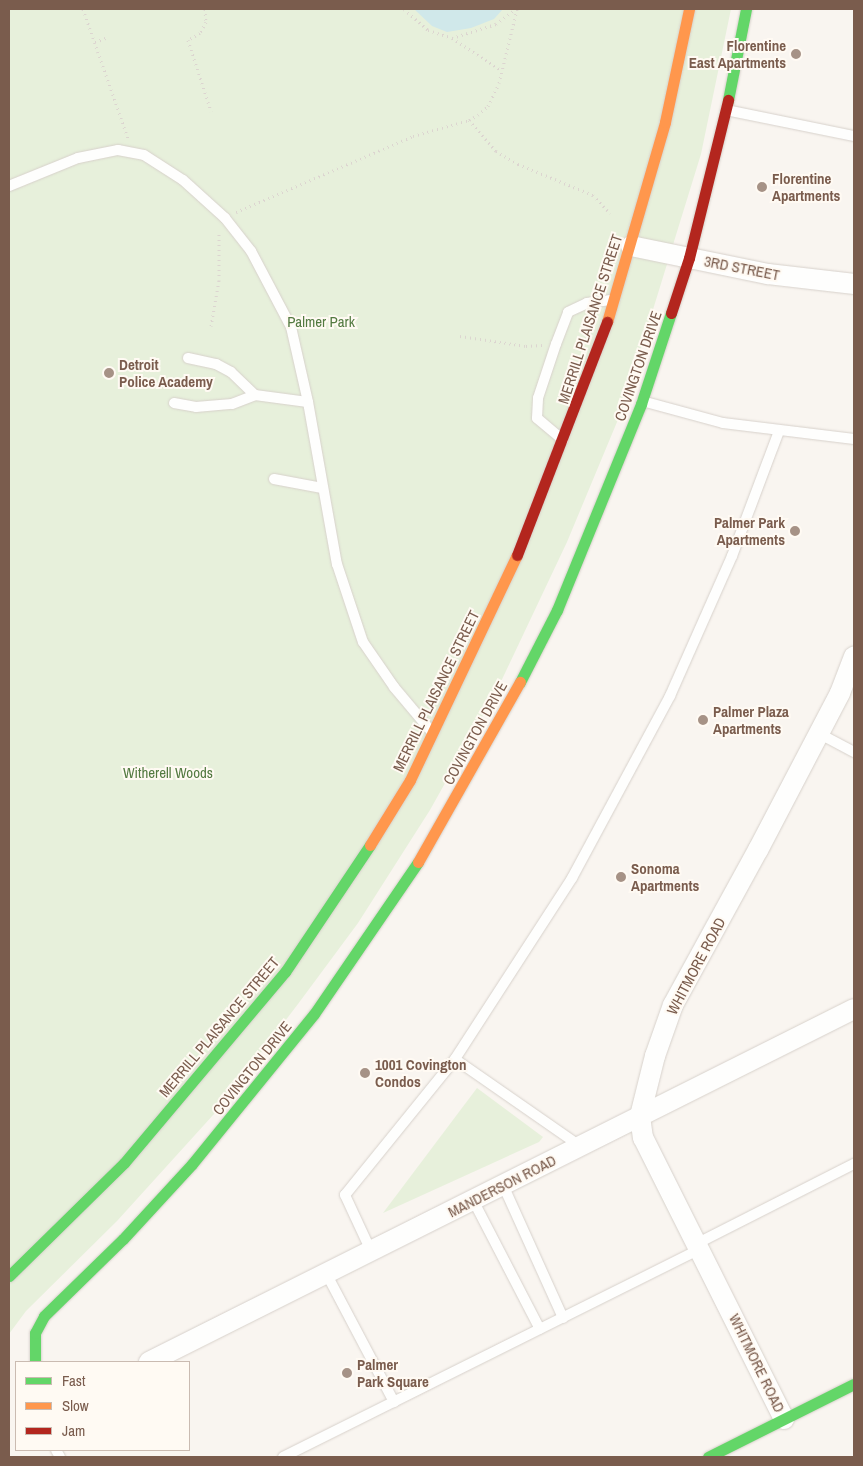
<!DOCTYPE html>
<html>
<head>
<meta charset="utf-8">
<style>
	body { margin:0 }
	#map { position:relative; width:863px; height:1466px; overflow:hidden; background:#f9f5f0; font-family:"Archivo Narrow",sans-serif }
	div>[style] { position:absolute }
	.green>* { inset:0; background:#e7f0db }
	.water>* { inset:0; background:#d0e8ea }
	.path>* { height:3px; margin-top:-1.5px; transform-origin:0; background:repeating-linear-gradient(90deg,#dcd5d0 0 1px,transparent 0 5px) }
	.roads { filter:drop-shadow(0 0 1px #d7d1cb) drop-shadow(0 0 1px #d7d1cb) }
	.lane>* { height:10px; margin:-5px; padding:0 5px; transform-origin:5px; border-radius:5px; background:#fefefd }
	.street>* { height:20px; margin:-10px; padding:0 10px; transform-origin:10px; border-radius:10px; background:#fefefd }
	.fast>* { height:11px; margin:-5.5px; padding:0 5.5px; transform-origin:5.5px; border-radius:5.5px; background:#63d668 }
	.slow>* { height:11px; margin:-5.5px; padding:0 5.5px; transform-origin:5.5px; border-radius:5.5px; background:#ff974d }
	.jam>* { height:11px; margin:-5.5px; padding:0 5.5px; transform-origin:5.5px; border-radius:5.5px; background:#b3261e }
	.dots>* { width:14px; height:14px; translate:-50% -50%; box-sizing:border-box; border:2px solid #fffaf3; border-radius:50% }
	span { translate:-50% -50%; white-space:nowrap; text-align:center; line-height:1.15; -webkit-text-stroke:4px #fffaf3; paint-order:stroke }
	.poi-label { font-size:15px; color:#7a5c4d; font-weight:700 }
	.right { translate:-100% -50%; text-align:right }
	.left { translate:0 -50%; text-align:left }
	.street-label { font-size:15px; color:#7a5c4d }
	.park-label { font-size:15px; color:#537a41 }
	.frame { position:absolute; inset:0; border:10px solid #7a5c4d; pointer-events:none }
	.legend { position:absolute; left:15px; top:1361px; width:175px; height:90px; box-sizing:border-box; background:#fffaf3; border:1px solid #cabbb1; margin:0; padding:6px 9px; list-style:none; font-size:15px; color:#7a5c4d }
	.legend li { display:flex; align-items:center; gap:10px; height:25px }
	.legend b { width:25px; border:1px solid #cabbb1 }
</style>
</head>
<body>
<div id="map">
	<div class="green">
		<div style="clip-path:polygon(9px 9px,731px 9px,701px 154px,622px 410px,567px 542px,496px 692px,430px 810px,358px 923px,298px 1004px,214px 1114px,117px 1221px,26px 1311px,9px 1334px)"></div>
		<div style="clip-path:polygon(477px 1088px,543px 1137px,539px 1142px,383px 1213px)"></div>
	</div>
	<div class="water">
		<div style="clip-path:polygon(414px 9px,503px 9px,494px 19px,471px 28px,447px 32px,432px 26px)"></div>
	</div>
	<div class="path">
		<div style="left:83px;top:9px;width:137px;rotate:70.8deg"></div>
		<div style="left:205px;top:9px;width:13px;rotate:86deg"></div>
		<div style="left:206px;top:22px;width:13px;rotate:119deg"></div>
		<div style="left:200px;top:33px;width:14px;rotate:150deg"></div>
		<div style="left:188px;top:40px;width:75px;rotate:72.1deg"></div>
		<div style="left:404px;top:9px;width:32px;rotate:41deg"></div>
		<div style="left:428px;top:30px;width:25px;rotate:18deg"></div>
		<div style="left:452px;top:38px;width:46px;rotate:-17.7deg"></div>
		<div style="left:496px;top:24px;width:25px;rotate:-37deg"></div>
		<div style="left:452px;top:38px;width:59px;rotate:33.1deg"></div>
		<div style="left:95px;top:42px;width:14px;rotate:-21deg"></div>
		<div style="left:469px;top:120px;width:41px;rotate:48.9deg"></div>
		<div style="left:496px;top:151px;width:26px;rotate:31deg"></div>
		<div style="left:518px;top:164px;width:81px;rotate:22.5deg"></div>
		<div style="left:593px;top:195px;width:25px;rotate:47deg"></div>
		<div style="left:236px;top:212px;width:193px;rotate:-23.2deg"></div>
		<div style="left:413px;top:136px;width:58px;rotate:-15.9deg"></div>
		<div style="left:469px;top:120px;width:10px;rotate:-29deg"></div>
		<div style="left:478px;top:115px;width:13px;rotate:-42deg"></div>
		<div style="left:488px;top:106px;width:25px;rotate:-64deg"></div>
		<div style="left:499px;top:83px;width:76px;rotate:-76.3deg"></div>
		<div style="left:211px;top:326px;width:47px;rotate:-80.1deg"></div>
		<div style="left:219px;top:280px;width:46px;rotate:-90deg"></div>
		<div style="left:460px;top:336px;width:67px;rotate:8.6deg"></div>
		<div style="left:526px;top:346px;width:16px;rotate:-4deg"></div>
	</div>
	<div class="roads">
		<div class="lane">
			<div style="left:726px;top:110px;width:131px;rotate:11.5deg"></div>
			<div style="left:9px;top:186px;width:74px;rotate:-22.1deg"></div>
			<div style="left:78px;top:158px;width:41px;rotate:-11.3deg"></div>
			<div style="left:118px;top:150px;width:26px;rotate:11deg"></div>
			<div style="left:144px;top:155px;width:46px;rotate:32.7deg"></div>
			<div style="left:183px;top:180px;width:57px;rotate:42.1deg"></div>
			<div style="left:225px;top:218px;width:42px;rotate:51.8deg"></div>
			<div style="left:251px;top:251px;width:86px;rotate:62.2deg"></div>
			<div style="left:291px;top:327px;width:77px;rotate:77.2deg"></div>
			<div style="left:308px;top:402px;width:165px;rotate:79.9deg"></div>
			<div style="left:337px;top:564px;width:82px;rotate:71.6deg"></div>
			<div style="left:363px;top:642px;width:55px;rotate:55.4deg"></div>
			<div style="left:394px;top:687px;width:57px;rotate:49.9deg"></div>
			<div style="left:188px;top:358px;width:29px;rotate:12deg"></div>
			<div style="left:216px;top:364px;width:17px;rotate:28deg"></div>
			<div style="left:231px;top:372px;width:33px;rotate:44deg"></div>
			<div style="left:642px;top:401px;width:84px;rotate:15.2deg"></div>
			<div style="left:723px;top:423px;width:132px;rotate:7deg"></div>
			<div style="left:174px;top:403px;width:22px;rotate:10deg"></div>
			<div style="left:196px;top:407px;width:36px;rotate:-5deg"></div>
			<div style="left:232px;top:404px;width:25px;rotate:-21deg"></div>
			<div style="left:255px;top:395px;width:53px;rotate:7.5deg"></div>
			<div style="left:563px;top:440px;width:34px;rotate:-140deg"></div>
			<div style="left:537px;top:418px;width:20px;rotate:-87deg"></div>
			<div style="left:538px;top:398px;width:57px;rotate:-71.6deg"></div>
			<div style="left:556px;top:344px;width:34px;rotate:-69deg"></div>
			<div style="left:568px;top:312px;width:21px;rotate:-25deg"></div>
			<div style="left:587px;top:303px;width:24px;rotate:-7deg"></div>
			<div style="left:274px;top:479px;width:49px;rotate:10.6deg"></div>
			<div style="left:818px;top:733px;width:41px;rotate:27.8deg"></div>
			<div style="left:580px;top:1146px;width:152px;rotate:-145.2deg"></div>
			<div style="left:455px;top:1059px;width:216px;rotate:-57.1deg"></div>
			<div style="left:572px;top:878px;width:207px;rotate:-61.7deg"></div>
			<div style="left:670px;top:696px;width:153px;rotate:-66.1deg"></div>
			<div style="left:732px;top:556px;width:134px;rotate:-69.4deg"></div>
			<div style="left:503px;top:1185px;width:146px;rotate:65.7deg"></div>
			<div style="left:473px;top:1200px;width:145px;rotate:62.6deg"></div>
			<div style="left:698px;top:1243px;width:175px;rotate:-26.9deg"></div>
			<div style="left:371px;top:1251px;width:62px;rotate:-114.9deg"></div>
			<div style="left:345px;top:1195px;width:175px;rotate:-51deg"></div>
			<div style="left:326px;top:1273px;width:146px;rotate:62.2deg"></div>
			<div style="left:56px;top:1450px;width:8px;rotate:60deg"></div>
			<div style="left:283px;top:1457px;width:467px;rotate:-26.5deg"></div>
		</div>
		<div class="street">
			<div style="left:631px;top:246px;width:140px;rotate:11.6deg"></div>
			<div style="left:768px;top:274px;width:87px;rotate:6.6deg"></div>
			<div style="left:149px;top:1362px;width:788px;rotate:-26.6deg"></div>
			<div style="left:784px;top:1419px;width:314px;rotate:-116.6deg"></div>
			<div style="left:643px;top:1138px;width:22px;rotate:-98deg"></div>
			<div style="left:640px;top:1116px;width:62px;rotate:-76deg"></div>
			<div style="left:655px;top:1056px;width:54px;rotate:-70.6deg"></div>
			<div style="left:673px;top:1005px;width:177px;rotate:-61.3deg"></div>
			<div style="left:758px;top:850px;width:177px;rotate:-62.4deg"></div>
			<div style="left:840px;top:693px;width:39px;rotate:-69deg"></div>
		</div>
		<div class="fast">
			<div style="left:728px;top:100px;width:93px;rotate:-78.8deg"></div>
			<div style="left:520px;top:682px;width:81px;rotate:-62.8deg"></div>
			<div style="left:557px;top:610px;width:222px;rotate:-67.8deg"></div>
			<div style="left:641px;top:404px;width:96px;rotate:-71.8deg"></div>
			<div style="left:9px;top:1276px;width:161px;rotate:-44.5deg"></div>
			<div style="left:124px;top:1163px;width:250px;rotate:-49.9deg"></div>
			<div style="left:285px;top:972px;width:153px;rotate:-56.2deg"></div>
			<div style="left:35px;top:1362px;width:29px;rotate:-90deg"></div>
			<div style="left:35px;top:1333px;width:19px;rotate:-62deg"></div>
			<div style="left:44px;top:1316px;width:110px;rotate:-44.3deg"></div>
			<div style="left:123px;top:1239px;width:102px;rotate:-47.4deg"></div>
			<div style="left:192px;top:1164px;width:193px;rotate:-50.9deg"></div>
			<div style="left:314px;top:1014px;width:184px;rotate:-55.6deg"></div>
			<div style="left:708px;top:1457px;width:163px;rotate:-26.6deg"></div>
		</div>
		<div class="slow">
			<div style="left:607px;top:322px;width:208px;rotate:-73.8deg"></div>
			<div style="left:665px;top:122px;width:116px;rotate:-78deg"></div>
			<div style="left:370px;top:845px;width:76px;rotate:-58.4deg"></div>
			<div style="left:410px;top:780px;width:249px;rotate:-64.6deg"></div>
			<div style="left:418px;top:862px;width:207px;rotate:-60.5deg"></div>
		</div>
		<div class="jam">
			<div style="left:671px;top:313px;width:58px;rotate:-71.9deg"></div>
			<div style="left:689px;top:258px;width:163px;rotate:-76.1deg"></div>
			<div style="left:517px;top:555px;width:250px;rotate:-68.9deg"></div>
		</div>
	</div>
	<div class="dots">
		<div style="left:796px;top:54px;background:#a69286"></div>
		<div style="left:762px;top:187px;background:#a69286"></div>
		<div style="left:109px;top:373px;background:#a69286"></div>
		<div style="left:795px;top:531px;background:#a69286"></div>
		<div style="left:703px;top:720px;background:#a69286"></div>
		<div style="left:621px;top:877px;background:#a69286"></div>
		<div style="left:365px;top:1073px;background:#a69286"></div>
		<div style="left:347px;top:1373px;background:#a69286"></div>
	</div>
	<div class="poi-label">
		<span class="right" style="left:786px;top:54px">Florentine<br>East Apartments</span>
		<span class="left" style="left:772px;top:187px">Florentine<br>Apartments</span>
		<span class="left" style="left:119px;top:373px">Detroit<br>Police Academy</span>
		<span class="right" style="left:785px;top:531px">Palmer Park<br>Apartments</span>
		<span class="left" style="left:713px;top:720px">Palmer Plaza<br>Apartments</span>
		<span class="left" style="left:631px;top:877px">Sonoma<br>Apartments</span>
		<span class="left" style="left:375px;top:1073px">1001 Covington<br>Condos</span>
		<span class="left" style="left:357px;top:1373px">Palmer<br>Park Square</span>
	</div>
	<div class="street-label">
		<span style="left:742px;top:268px;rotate:11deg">3RD STREET</span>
		<span style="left:590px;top:319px;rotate:-72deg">MERRILL PLAISANCE STREET</span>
		<span style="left:638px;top:366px;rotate:-71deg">COVINGTON DRIVE</span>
		<span style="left:436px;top:691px;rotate:-64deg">MERRILL PLAISANCE STREET</span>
		<span style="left:475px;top:733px;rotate:-61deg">COVINGTON DRIVE</span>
		<span style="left:696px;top:966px;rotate:-62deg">WHITMORE ROAD</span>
		<span style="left:219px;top:1027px;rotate:-50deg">MERRILL PLAISANCE STREET</span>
		<span style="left:252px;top:1068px;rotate:-51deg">COVINGTON DRIVE</span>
		<span style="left:502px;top:1186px;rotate:-27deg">MANDERSON ROAD</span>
		<span style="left:757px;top:1363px;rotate:64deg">WHITMORE ROAD</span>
	</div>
	<div class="park-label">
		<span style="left:321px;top:322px">Palmer Park</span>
		<span style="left:168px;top:773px">Witherell Woods</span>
	</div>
	<div class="frame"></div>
	<ul class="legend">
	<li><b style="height:6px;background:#63d668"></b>Fast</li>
	<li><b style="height:6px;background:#ff974d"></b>Slow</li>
	<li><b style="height:6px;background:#b3261e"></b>Jam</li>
	</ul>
</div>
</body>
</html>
